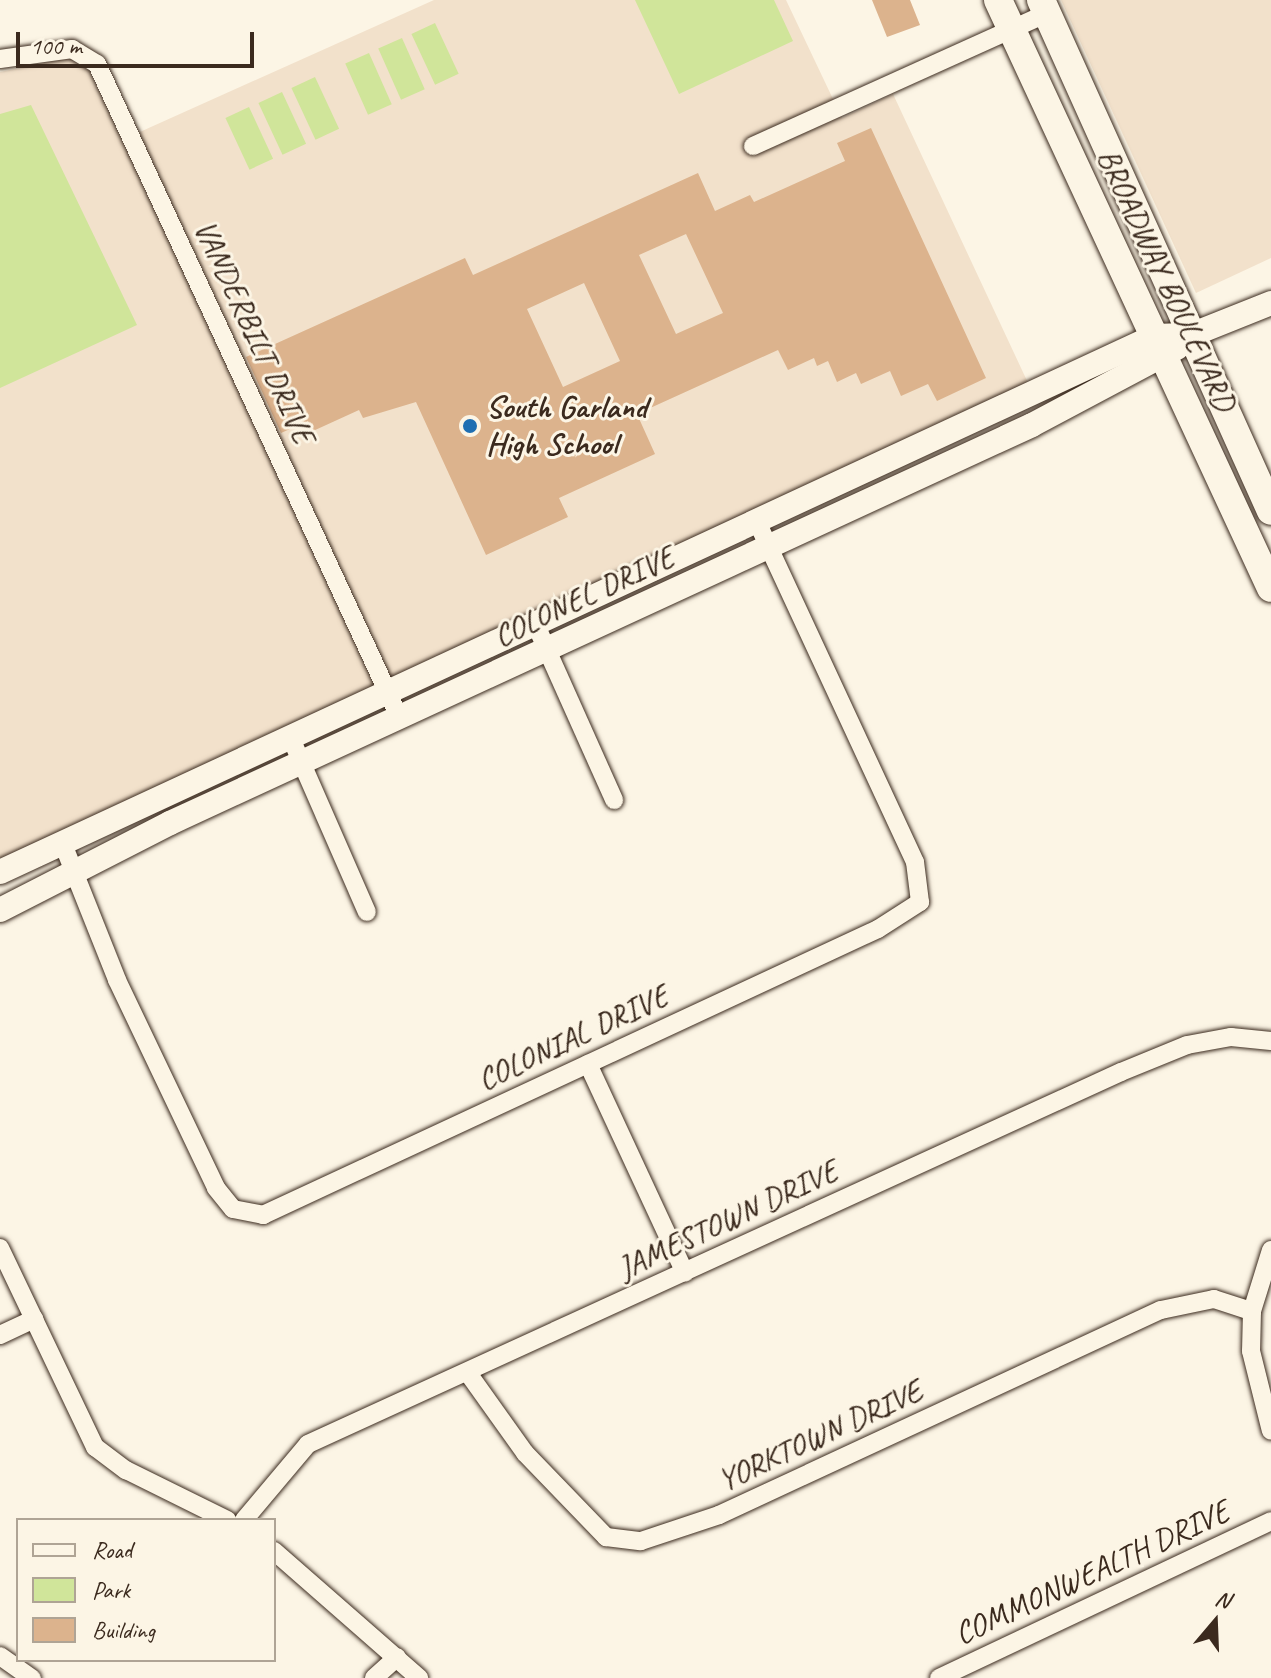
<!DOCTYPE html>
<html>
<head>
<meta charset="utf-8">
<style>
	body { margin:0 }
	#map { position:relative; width:1271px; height:1678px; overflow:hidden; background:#fcf5e5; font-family:Caveat,sans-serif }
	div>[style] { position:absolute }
	.built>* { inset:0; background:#f2e1cb }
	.green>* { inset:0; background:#d0e59a; transform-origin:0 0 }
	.building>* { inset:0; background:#dcb38d }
	.roads { filter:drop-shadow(0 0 2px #3b2a1e) drop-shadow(0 0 2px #3b2a1e) }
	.street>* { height:18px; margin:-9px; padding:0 9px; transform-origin:9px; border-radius:9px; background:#fcf5e5 }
	.secondary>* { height:24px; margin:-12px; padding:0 12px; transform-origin:12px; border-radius:12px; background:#fcf5e5 }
	.primary>* { height:28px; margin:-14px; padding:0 14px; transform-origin:14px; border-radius:14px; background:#fcf5e5 }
	.dots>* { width:22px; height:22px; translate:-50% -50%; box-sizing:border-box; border:4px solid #fcf5e5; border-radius:50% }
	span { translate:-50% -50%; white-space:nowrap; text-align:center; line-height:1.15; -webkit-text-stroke:6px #fcf5e5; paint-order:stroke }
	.street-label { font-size:32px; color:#3b2a1e }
	.poi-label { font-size:32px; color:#3b2a1e; font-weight:700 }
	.left { translate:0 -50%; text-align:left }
	.legend { position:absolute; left:16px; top:1518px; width:260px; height:144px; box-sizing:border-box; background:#fcf5e5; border:2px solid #afa495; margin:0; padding:10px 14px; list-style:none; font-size:24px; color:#3b2a1e }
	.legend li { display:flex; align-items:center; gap:16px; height:40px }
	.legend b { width:40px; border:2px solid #afa495 }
	.north { position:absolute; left:1175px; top:1582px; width:80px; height:80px; -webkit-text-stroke:6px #fcf5e5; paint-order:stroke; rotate:19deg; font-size:22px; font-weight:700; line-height:32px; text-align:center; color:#3b2a1e }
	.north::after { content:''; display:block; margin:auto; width:28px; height:36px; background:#3b2a1e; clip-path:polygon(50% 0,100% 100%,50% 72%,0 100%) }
	.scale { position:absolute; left:16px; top:32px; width:238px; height:36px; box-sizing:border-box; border:4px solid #3b2a1e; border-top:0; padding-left:10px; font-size:24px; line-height:28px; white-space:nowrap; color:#3b2a1e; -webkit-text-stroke:6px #fcf5e5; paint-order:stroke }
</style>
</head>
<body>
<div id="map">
	<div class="built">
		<div style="clip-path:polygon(434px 0,786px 0,842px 118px,893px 94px,1029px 385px,0 864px,0 72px,68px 58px,89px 70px,122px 140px)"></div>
		<div style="clip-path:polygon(1061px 0,1271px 0,1271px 258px,1196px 293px)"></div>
	</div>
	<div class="green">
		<div style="clip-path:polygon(635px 0,774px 0,793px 41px,679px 94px)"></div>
		<div style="left:435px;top:23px;width:56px;height:26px;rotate:65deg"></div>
		<div style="left:402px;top:38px;width:56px;height:26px;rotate:66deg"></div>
		<div style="left:369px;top:53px;width:56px;height:26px;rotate:66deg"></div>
		<div style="left:315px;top:77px;width:57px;height:26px;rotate:65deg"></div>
		<div style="left:282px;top:92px;width:57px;height:26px;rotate:65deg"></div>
		<div style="clip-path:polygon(31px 105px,137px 325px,0 388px,0 114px)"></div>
		<div style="left:249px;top:107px;width:57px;height:26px;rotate:65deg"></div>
	</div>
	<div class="building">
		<div style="clip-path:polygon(872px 0,910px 0,920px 25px,887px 37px)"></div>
		<div style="clip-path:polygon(evenodd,871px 128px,986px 378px,937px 401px,928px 384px,901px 396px,890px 371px,861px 384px,856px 373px,837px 382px,828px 361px,817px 366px,814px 358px,788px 370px,778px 350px,637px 414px,655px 454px,559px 498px,568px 517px,486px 555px,416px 402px,363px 418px,359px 410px,313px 431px,308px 421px,281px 433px,246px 357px,465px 258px,473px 275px,698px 173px,715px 211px,750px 195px,754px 202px,845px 161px,837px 143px,871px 128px,686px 234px,723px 313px,676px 334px,639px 255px,686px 234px,871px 128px,584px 283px,620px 361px,563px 387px,527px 309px,584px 283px)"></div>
	</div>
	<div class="roads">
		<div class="street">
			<div style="left:0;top:59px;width:73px;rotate:-7.9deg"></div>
			<div style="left:72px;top:49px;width:29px;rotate:31deg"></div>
			<div style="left:97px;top:64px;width:722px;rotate:65.17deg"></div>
			<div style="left:753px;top:146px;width:324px;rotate:-24.3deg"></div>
			<div style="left:535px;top:623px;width:194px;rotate:65.9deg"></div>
			<div style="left:290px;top:736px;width:192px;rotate:66.4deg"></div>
			<div style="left:63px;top:844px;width:146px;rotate:68.3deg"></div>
			<div style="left:117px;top:980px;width:230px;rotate:64.5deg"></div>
			<div style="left:216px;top:1188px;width:27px;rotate:51deg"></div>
			<div style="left:233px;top:1209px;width:31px;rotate:11deg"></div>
			<div style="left:263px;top:1215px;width:678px;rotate:-24.94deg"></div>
			<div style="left:878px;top:929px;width:50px;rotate:-32.7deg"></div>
			<div style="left:920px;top:902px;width:40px;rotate:-97.1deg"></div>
			<div style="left:915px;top:862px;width:377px;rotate:-114.9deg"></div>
			<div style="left:588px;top:1064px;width:230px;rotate:65.1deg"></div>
			<div style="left:0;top:1248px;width:221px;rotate:64.5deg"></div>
			<div style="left:95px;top:1447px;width:39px;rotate:37deg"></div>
			<div style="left:126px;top:1470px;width:113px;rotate:26.3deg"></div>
			<div style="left:1271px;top:1250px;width:64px;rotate:107.3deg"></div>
			<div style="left:1252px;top:1311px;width:40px;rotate:91.4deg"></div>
			<div style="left:1251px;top:1351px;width:82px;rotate:76deg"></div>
			<div style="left:0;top:1335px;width:38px;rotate:-25deg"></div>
			<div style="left:468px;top:1373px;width:98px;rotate:54.5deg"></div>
			<div style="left:525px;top:1453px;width:117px;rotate:46deg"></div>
			<div style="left:606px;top:1537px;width:35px;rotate:7deg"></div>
			<div style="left:641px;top:1541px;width:82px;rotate:-18.4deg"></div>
			<div style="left:719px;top:1515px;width:487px;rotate:-24.9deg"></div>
			<div style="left:1161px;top:1310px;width:54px;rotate:-11.7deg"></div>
			<div style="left:1214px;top:1299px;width:40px;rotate:18deg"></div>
			<div style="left:244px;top:1520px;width:99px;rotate:-49.9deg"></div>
			<div style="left:308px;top:1444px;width:894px;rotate:-24.59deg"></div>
			<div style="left:1121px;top:1072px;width:71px;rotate:-22.2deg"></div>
			<div style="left:1187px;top:1045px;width:45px;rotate:-10.3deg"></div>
			<div style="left:1231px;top:1037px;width:40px;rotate:5.7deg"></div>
			<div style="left:274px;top:1551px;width:193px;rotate:41.2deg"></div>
			<div style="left:0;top:1656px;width:39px;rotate:35deg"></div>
			<div style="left:374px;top:1678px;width:31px;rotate:-42deg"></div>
			<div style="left:939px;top:1678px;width:367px;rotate:-25.3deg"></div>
		</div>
		<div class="secondary">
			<div style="left:0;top:872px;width:1273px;rotate:-24.89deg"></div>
			<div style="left:1155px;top:336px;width:36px;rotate:-2deg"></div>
			<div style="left:1191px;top:335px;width:86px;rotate:-21.8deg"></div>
			<div style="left:0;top:910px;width:191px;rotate:-27.1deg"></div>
			<div style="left:170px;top:823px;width:949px;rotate:-24.78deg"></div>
			<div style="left:1032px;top:425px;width:164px;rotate:-28deg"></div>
		</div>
		<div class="primary">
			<div style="left:998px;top:0;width:648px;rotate:65.1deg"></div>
			<div style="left:1041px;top:0;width:560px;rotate:65.77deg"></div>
		</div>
	</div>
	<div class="dots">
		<div style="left:470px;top:426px;background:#1f6fb2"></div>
	</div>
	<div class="street-label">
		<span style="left:1166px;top:280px;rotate:65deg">BROADWAY BOULEVARD</span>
		<span style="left:254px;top:332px;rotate:65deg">VANDERBILT DRIVE</span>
		<span style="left:584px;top:597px;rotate:-25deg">COLONEL DRIVE</span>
		<span style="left:573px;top:1038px;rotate:-25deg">COLONIAL DRIVE</span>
		<span style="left:728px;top:1220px;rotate:-25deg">JAMESTOWN DRIVE</span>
		<span style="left:820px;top:1436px;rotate:-25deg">YORKTOWN DRIVE</span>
		<span style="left:1092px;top:1573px;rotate:-25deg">COMMONWEALTH DRIVE</span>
	</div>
	<div class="poi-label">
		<span class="left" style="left:486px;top:426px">South Garland<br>High School</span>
	</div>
	<ul class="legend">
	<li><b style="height:10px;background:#fcf5e5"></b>Road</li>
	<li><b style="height:22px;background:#d0e59a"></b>Park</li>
	<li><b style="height:22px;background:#dcb38d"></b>Building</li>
	</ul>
	<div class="north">N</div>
	<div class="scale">100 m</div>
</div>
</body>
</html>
